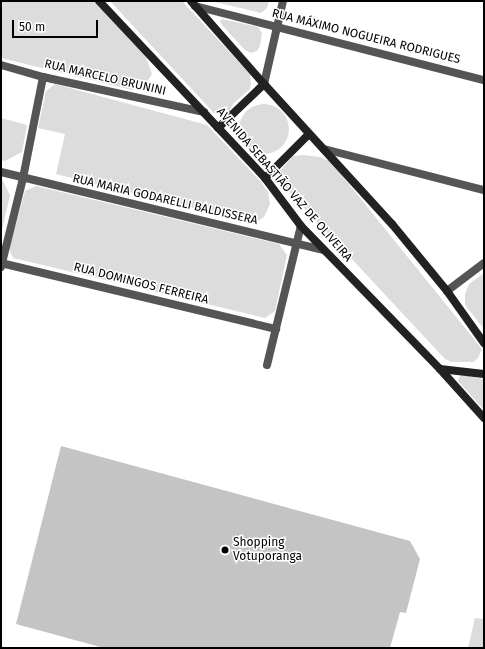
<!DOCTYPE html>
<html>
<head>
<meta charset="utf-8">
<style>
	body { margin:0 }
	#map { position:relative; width:485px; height:649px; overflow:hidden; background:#fff; font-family:"Fira Sans",sans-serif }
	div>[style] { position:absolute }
	.green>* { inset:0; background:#dcdcdc }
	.round { border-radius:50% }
	.building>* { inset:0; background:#c4c4c4 }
	.street>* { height:8px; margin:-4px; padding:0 4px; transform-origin:4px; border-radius:4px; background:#555 }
	.secondary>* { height:8px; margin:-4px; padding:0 4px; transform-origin:4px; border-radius:4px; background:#222 }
	.dots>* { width:11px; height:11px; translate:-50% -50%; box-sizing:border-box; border:2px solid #fff; border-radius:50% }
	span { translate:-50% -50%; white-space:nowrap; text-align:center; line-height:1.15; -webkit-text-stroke:3px #fff; paint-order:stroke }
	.street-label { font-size:12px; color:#000 }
	.poi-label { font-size:12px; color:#000 }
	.left { translate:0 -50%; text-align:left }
	.frame { position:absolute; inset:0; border:2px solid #000; pointer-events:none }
	.scale { position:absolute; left:12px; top:20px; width:86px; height:18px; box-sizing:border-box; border:2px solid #000; border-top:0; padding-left:5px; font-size:12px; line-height:14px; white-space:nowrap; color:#000; -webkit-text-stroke:3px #fff; paint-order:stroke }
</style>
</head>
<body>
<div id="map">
	<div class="green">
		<div style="clip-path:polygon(1px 1px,93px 1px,146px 57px,152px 74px,145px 85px,132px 90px,1px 58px)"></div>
		<div style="clip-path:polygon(110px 1px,182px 1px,250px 74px,251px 84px,250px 89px,233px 104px,229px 112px,214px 113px)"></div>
		<div style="clip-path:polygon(211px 1px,269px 1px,267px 8px,261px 13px)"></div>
		<div style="clip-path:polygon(222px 19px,258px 27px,262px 33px,260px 46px,257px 51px,251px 53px,245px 50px,221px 24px,220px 21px)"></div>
		<div style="clip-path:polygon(55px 84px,207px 125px,261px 182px,268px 192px,270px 204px,264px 217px,254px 223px,56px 174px,65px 134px,38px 128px,46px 91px)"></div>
		<div class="round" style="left:239px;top:104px;width:50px;height:50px"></div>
		<div style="clip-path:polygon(1px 118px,27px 125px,22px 152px,5px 161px,1px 160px)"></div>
		<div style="clip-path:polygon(303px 155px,320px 157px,331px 162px,482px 349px,478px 358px,473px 362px,451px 362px,445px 359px,280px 182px,280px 171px,293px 156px)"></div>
		<div style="clip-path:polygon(1px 177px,10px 195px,1px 235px)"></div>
		<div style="clip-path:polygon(36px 186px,279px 244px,287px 255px,275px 311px,265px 318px,13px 258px,9px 249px,25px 191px)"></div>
		<div style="clip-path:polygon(484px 273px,484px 329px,465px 305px,465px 294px,469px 284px)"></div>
		<div style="clip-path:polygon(463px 375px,484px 379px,484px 410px,458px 381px,459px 377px)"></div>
		<div style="clip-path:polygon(475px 618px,484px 619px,484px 648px,468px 648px)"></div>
	</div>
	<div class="building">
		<div style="clip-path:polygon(61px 446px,410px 541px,420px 559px,406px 613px,400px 612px,390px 648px,104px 648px,16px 624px)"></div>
	</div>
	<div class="street">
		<div style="left:195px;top:6px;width:298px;rotate:14.4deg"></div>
		<div style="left:1px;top:65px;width:44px;rotate:15.9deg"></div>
		<div style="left:43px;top:77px;width:165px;rotate:12.3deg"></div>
		<div style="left:264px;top:84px;width:85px;rotate:-77.1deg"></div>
		<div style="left:324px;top:149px;width:165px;rotate:14.4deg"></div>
		<div style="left:1px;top:172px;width:332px;rotate:13.6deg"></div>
		<div style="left:1px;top:263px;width:283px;rotate:13.5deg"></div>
		<div style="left:1px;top:267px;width:92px;rotate:-76.1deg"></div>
		<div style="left:23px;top:178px;width:103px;rotate:-78.8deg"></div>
		<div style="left:447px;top:291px;width:46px;rotate:-37.1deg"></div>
		<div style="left:267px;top:365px;width:143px;rotate:-76.3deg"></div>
	</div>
	<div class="secondary">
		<div style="left:99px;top:1px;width:243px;rotate:46.8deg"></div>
		<div style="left:265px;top:178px;width:60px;rotate:53.1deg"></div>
		<div style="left:301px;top:226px;width:199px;rotate:45.8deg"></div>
		<div style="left:440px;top:369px;width:66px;rotate:48.1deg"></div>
		<div style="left:191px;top:1px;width:111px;rotate:48.7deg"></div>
		<div style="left:264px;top:84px;width:190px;rotate:47.6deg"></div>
		<div style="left:392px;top:224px;width:87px;rotate:50.6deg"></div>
		<div style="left:447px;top:291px;width:64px;rotate:54.6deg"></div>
		<div style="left:218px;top:128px;width:64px;rotate:-43.7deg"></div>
		<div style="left:265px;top:178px;width:62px;rotate:-45deg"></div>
		<div style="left:440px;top:369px;width:44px;rotate:6.5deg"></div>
	</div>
	<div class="dots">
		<div style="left:225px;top:550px;background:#000"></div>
	</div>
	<div class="street-label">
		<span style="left:366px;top:37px;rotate:14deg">RUA MÁXIMO NOGUEIRA RODRIGUES</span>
		<span style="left:105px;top:78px;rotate:13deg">RUA MARCELO BRUNINI</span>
		<span style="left:284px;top:185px;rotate:49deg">AVENIDA SEBASTIÃO VAZ DE OLIVEIRA</span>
		<span style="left:165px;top:200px;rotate:13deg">RUA MARIA GODARELLI BALDISSERA</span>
		<span style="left:141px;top:284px;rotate:14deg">RUA DOMINGOS FERREIRA</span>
	</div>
	<div class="poi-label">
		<span class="left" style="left:233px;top:550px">Shopping<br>Votuporanga</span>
	</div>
	<div class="frame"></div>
	<div class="scale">50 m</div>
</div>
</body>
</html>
